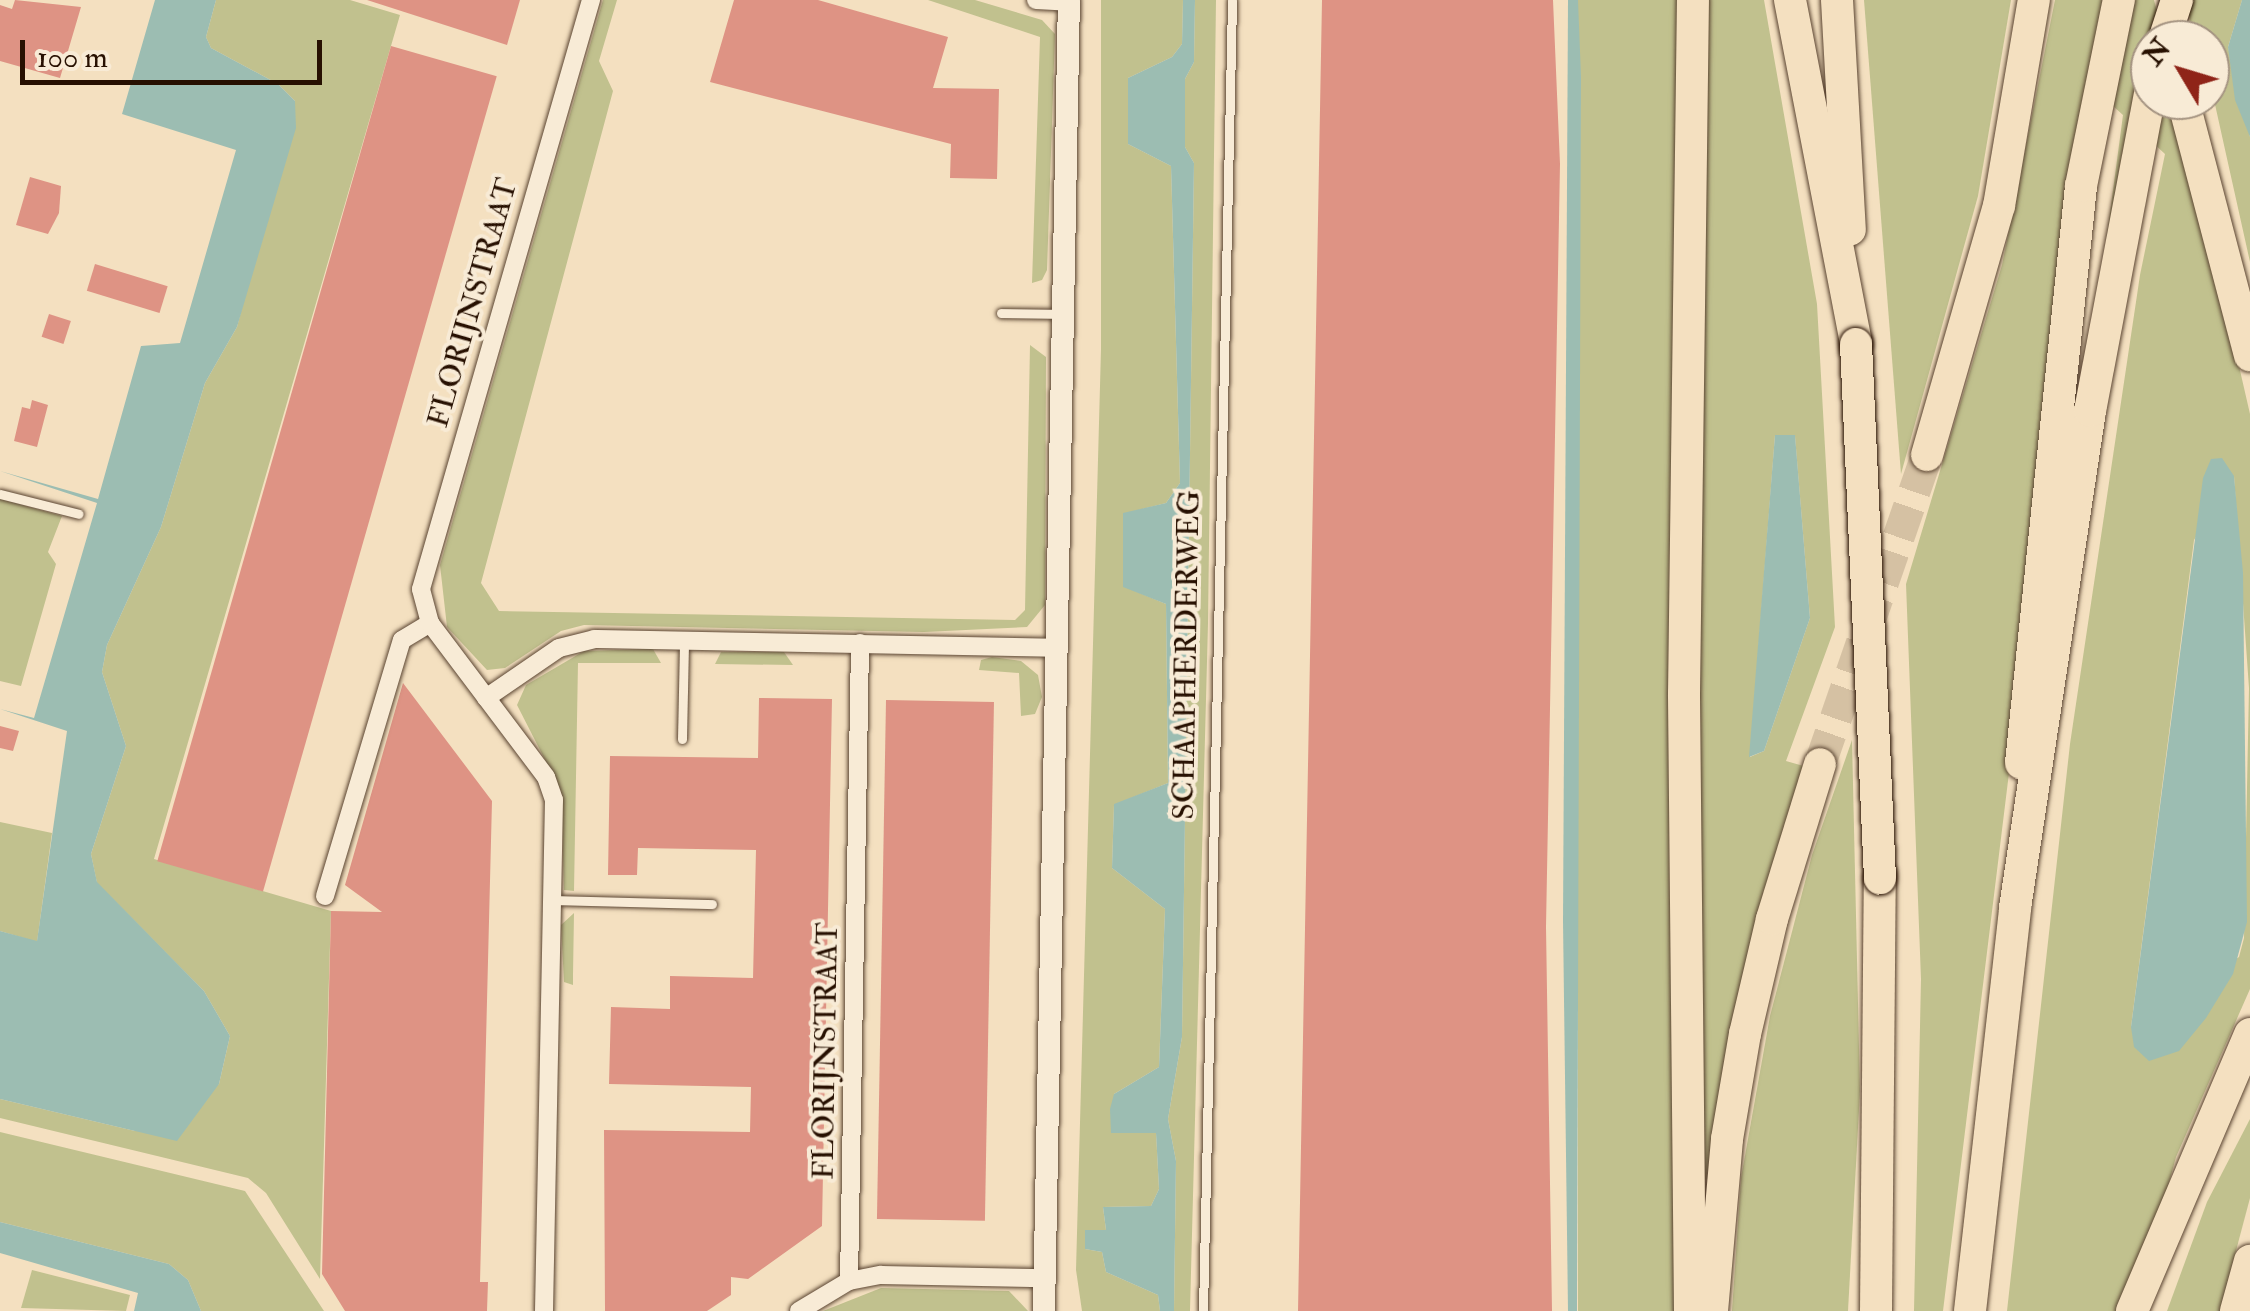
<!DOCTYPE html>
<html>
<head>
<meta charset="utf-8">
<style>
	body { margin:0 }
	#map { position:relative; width:2250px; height:1311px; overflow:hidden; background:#f4e0c0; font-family:"IM FELL Double Pica",serif }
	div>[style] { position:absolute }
	.green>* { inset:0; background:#c1c18e; transform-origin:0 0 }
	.water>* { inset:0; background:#9cbdb2 }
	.building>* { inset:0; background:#de9384; transform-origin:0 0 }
	.motorway-tunnel>* { height:32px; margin-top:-16px; transform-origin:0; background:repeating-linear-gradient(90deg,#d5c1a3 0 32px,transparent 0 48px) }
	.roads { filter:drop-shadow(0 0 2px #5a4431) drop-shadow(0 0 2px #5a4431) }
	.service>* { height:9px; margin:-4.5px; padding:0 4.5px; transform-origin:4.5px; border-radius:4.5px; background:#f8ebd6 }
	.minor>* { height:18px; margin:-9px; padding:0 9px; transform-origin:9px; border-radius:9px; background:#f8ebd6 }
	.tertiary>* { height:22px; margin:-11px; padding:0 11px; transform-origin:11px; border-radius:11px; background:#f8ebd6 }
	.motorway>* { height:32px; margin:-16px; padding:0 16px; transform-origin:16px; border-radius:16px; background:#f4e0c0 }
	.bridges { filter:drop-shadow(0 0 2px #271001) drop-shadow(0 0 2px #271001) }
	.motorway-bridge>* { height:32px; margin:-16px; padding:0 16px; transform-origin:16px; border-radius:16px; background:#f4e0c0 }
	span { translate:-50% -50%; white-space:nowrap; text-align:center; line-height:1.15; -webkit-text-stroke:8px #f8ebd6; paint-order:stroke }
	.street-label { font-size:30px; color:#271001 }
	.north { position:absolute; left:2130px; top:20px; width:100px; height:100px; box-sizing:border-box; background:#f8ebd6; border:2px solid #a49381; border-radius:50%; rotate:308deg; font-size:28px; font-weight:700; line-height:40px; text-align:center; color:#271001 }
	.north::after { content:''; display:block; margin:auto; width:35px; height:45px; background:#8f2418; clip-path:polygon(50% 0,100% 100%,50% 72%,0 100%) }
	.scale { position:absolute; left:20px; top:40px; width:302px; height:45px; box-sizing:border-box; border:5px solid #271001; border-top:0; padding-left:12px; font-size:30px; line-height:35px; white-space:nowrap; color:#271001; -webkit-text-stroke:8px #f8ebd6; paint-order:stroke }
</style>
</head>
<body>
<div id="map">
	<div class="green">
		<div style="clip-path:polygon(216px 0,350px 0,400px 15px,154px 859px,331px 911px,320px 1279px,266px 1193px,248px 1178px,0 1118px,0 1099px,135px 1131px,219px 1084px,230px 1036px,204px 991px,97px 883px,91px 854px,126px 746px,102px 672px,107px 645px,161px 527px,205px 383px,237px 327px,295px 101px,278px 84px,211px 48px,206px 37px)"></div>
		<div style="clip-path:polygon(603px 0,617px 0,599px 61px,613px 91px,481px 583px,499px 611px,1015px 620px,1025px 610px,1030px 345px,1046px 357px,1045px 605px,1027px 627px,924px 632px,584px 625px,561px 631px,505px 668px,487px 670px,447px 627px,440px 565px)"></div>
		<div style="clip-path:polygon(928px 0,975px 0,1042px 20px,1055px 34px,1047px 270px,1042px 280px,1032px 283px,1040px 37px)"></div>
		<div style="clip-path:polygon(1101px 0,1183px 0,1182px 44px,1172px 57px,1128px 78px,1128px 144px,1171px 166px,1180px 483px,1166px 503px,1123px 514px,1123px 586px,1166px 604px,1168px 783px,1114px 805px,1112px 868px,1165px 909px,1159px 1067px,1114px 1094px,1156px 1132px,1159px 1189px,1151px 1206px,1103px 1207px,1106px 1230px,1085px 1231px,1085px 1249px,1102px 1252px,1106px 1272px,1158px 1295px,1160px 1311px,1082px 1311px,1076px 1270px,1101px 349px)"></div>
		<div style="clip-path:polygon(1195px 0,1216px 0,1208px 623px,1190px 1311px,1174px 1311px,1176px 1161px,1168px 1119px,1182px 1037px,1194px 163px,1185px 147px,1185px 79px,1194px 62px)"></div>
		<div style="left:1578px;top:0;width:100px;height:1311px"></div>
		<div style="clip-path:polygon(evenodd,1701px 0,1764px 0,1817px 304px,1835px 627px,1786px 761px,1807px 767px,1710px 1179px,1694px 1178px,1701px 0,1775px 435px,1795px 436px,1810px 618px,1764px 751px,1750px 757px,1775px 435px)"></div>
		<div style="clip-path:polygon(1864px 0,2011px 0,1978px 196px,1901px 474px)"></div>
		<div style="clip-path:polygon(evenodd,2055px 0,2154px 0,2164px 40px,2150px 40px,2150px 100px,2178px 100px,2250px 414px,2250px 989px,2176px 1157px,2162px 1208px,2119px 1311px,2007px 1311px,2070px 744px,2140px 275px,2165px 154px,2138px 129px,2082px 423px,2123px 115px,2093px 88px,1943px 1311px,1914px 1311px,1921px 979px,1906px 584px,2002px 265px,2055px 0,2234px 476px,2249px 688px,2244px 938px,2239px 957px,2131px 1027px,2194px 540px,2234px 476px)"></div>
		<div style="clip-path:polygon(2186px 0,2242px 0,2228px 47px,2250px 137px,2250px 262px,2210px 82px,2210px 40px,2198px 33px,2194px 40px)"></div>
		<div style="clip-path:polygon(0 499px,62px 516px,48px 552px,56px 564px,21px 686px,0 681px)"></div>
		<div style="clip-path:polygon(584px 651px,653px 649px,661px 663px,578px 663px,574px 891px,564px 890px,561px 791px,517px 705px,526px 685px)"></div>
		<div style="clip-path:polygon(721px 652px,784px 652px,793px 665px,715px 664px)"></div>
		<div style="clip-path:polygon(992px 657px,1021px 661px,1038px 675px,1042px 697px,1035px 714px,1021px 716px,1019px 673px,979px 670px,981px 660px)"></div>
		<div style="clip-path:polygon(1852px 740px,1860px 1091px,1848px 1311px,1732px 1311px,1741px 1178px,1770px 1016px,1812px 855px)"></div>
		<div style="clip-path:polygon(0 822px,52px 833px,37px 942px,0 931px)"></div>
		<div style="clip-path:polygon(574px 913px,573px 975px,573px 985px,564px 982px,561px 925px)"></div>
		<div style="clip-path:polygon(2250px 1119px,2250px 1198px,2220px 1311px,2167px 1311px,2207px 1202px)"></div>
		<div style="clip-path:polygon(0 1132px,245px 1191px,324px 1311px,201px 1311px,188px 1280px,169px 1264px,0 1222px)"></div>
		<div style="clip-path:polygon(32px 1270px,130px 1295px,126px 1311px,21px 1308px)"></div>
		<div style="clip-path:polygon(881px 1288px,1009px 1291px,1028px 1311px,823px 1311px)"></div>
	</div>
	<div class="water">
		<div style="clip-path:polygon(155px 0,216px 0,206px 37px,211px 48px,278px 84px,295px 101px,296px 128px,237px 327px,205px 383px,161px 527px,107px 645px,102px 672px,126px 746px,91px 854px,97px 882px,204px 991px,230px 1036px,219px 1084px,177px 1141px,0 1099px,0 931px,37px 941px,67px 731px,0 709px,34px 718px,97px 503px,0 471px,98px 499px,141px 346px,180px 343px,236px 150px,122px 114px)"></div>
		<div style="clip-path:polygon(1183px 0,1195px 0,1194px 62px,1185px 79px,1185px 147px,1194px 163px,1182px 1037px,1168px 1119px,1176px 1161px,1174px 1311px,1160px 1311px,1158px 1295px,1106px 1272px,1102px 1252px,1085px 1249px,1085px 1230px,1106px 1230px,1103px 1207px,1151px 1206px,1159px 1189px,1156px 1133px,1111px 1133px,1110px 1109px,1114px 1094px,1159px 1067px,1165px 909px,1112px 868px,1114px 804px,1168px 783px,1166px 604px,1123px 587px,1123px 513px,1166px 503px,1180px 483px,1171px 166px,1128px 144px,1128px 78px,1172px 57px,1182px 44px)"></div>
		<div style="clip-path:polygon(1568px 0,1578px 0,1581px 77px,1577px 1311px,1568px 1311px,1563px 921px)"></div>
		<div style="clip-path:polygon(2242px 0,2250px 0,2250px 137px,2235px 100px,2228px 47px)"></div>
		<div style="clip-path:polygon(1775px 435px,1795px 435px,1810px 618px,1764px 751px,1749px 757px)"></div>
		<div style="clip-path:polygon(2222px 458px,2234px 476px,2243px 573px,2247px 922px,2233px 974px,2206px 1018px,2179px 1051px,2149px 1061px,2134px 1047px,2131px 1027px,2203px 478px,2211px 459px)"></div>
		<div style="clip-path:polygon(0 1222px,169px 1264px,188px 1280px,201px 1311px,134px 1311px,138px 1293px,0 1253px)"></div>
	</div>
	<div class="building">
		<div style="clip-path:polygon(15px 0,81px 7px,60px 78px,0 61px,0 5px,12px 9px)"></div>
		<div style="clip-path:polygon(367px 0,520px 0,507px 45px)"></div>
		<div style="clip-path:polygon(734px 0,818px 0,948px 37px,933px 88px,999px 89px,997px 179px,950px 178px,951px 144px,710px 82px)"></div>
		<div style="clip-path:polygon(1322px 0,1553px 0,1560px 164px,1546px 927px,1552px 1311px,1298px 1311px)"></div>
		<div style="left:391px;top:46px;width:110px;height:848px;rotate:16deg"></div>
		<div style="clip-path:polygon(30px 177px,61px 186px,59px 213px,48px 234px,16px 225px)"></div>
		<div style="left:95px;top:264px;width:76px;height:28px;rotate:17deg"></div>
		<div style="left:49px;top:314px;width:23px;height:24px;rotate:18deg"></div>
		<div style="clip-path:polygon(32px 400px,48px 405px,37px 447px,14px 441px,22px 407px,30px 409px)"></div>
		<div style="clip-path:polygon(403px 683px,492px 801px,480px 1282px,488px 1282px,487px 1311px,345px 1311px,322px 1274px,331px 911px,382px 912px,345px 885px)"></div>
		<div style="clip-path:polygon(759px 698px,832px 699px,822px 1226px,748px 1279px,731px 1277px,731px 1295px,707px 1311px,605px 1311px,604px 1130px,750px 1132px,751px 1087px,609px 1084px,611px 1007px,670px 1009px,670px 976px,753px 978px,756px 850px,638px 848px,637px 875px,608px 875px,610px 756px,758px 758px)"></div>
		<div style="left:886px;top:700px;width:108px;height:519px;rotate:1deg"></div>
		<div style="clip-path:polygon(0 726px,19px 731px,13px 751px,0 748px)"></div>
	</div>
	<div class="motorway-tunnel">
		<div style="left:1820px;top:764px;width:327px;rotate:-70.9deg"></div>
	</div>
	<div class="roads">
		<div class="service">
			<div style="left:1001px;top:313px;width:62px;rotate:0.9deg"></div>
			<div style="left:0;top:494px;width:81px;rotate:14.2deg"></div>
			<div style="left:682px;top:739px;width:99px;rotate:-88.8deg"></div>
			<div style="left:556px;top:900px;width:156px;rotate:1.5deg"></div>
			<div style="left:1203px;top:1311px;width:1311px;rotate:-88.73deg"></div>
		</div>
		<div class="minor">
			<div style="left:1036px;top:0;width:33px;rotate:3deg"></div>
			<div style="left:486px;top:698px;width:88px;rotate:-34.4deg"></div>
			<div style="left:559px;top:648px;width:36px;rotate:-14deg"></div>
			<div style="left:594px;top:639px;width:464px;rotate:1.1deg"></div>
			<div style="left:325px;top:896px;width:267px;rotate:-73.3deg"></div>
			<div style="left:402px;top:640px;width:33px;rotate:-31deg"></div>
			<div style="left:849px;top:1281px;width:638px;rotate:-89.01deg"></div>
			<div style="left:544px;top:1311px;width:511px;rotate:-88.88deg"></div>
			<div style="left:554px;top:800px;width:24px;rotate:-109deg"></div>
			<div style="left:546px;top:777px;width:193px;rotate:-127deg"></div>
			<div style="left:430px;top:623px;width:35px;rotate:-105deg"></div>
			<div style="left:421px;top:589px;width:613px;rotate:-73.9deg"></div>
			<div style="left:799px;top:1311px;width:58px;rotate:-31deg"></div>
			<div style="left:849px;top:1281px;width:33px;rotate:-11deg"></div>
			<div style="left:881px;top:1275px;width:163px;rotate:1.1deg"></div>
		</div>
		<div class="tertiary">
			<div style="left:1044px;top:1311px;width:1311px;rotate:-88.91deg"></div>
		</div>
		<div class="motorway">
			<div style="left:1790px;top:0;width:350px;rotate:79.1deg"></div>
			<div style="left:1837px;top:0;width:230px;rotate:86.8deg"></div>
			<div style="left:2183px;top:100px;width:264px;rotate:75.3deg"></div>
			<div style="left:1927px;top:455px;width:259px;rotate:-73.9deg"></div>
			<div style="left:1999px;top:206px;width:209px;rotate:-80.4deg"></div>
			<div style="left:2021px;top:763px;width:580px;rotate:-84.06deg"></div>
			<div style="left:2081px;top:186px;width:190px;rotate:-78.5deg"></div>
			<div style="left:1690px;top:1311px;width:617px;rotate:-90.56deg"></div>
			<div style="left:1684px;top:694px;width:694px;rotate:-89.26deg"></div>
			<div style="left:1712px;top:1311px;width:173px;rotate:-85deg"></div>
			<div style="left:1727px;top:1139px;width:107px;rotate:-80.3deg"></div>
			<div style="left:1745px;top:1034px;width:118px;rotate:-76.8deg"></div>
			<div style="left:1772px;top:919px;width:162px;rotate:-72.8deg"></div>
			<div style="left:1876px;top:1311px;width:433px;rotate:-89.5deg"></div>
			<div style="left:1970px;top:1311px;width:406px;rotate:-83.6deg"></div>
			<div style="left:2015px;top:908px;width:503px;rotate:-81.42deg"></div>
			<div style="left:2090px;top:411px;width:324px;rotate:-79.3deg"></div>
			<div style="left:2132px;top:1311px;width:301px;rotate:-66.9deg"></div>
			<div style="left:2236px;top:1311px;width:52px;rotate:-74.4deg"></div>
		</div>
	</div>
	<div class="bridges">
		<div class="motorway-bridge">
			<div style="left:2164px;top:40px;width:42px;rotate:-72deg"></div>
			<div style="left:1856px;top:344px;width:535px;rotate:87.43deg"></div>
		</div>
	</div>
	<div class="street-label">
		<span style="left:473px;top:303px;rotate:-74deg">FLORIJNSTRAAT</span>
		<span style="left:1187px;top:655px;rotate:-89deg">SCHAAPHERDERWEG</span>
		<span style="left:826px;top:1051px;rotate:-89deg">FLORIJNSTRAAT</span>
	</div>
	<div class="north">N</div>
	<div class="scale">100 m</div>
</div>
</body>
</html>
